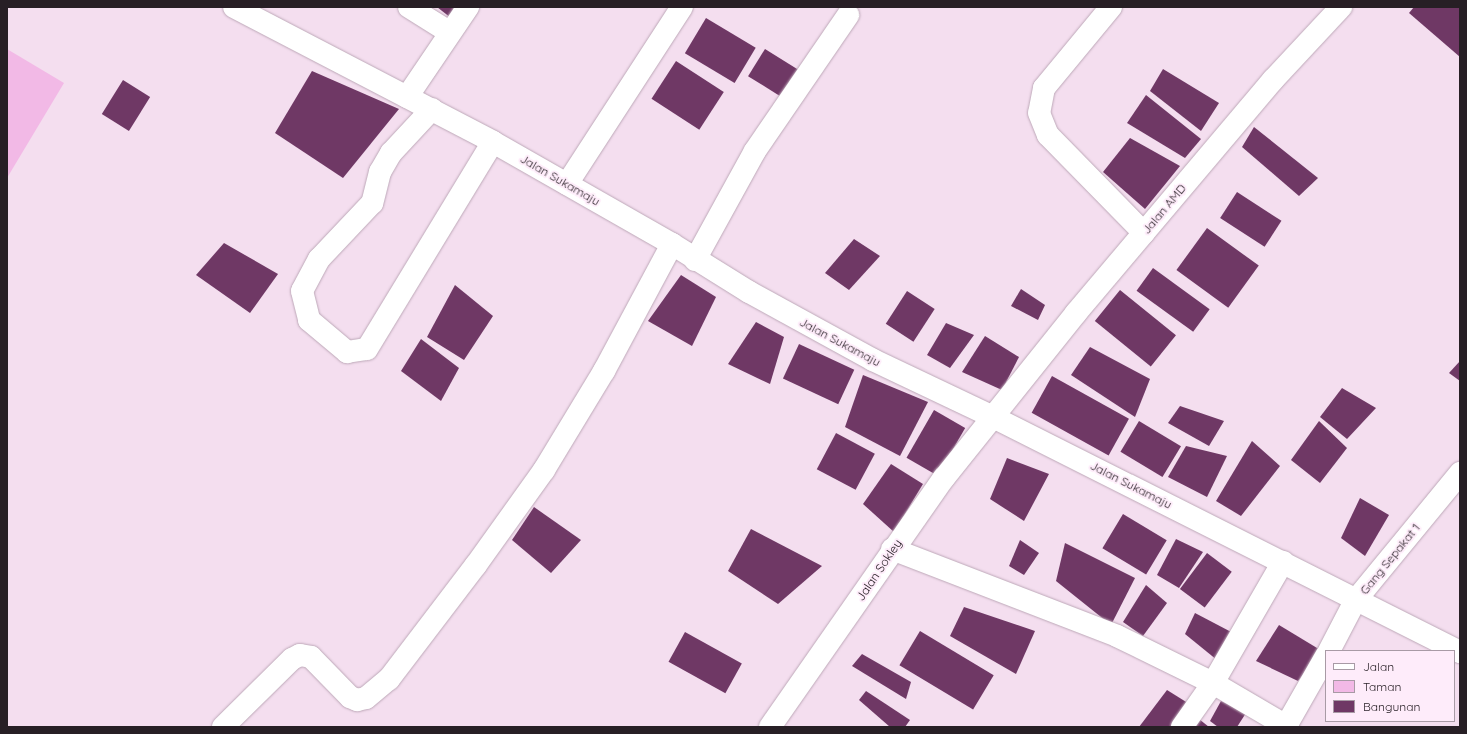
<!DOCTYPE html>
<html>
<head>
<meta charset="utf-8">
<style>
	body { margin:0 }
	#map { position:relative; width:1467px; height:734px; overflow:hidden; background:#f4deef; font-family:Quicksand,sans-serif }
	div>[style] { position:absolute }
	.green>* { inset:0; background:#f2b9e6 }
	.building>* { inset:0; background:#6f3865; transform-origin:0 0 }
	.roads { filter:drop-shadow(0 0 1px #bda8b8) drop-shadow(0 0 1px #bda8b8) }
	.minor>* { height:22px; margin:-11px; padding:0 11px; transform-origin:11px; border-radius:11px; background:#fff }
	span { translate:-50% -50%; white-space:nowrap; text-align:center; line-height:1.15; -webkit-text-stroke:4px #feecfa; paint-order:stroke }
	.street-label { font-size:12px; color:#271f25 }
	.frame { position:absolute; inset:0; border:8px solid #271f25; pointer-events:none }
	.legend { position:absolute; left:1325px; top:650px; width:130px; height:72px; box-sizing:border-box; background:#feecfa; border:1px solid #a89aa5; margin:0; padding:5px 7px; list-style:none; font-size:12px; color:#271f25 }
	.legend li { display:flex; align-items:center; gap:8px; height:20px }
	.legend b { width:20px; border:1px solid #a89aa5 }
</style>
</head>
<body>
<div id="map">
	<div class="green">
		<div style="clip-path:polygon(7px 49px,64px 83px,7px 178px)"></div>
	</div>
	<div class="building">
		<div style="clip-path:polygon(437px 7px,460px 7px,451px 18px)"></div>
		<div style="clip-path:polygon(1414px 7px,1460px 7px,1460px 57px,1409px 13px)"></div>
		<div style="left:706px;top:18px;width:58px;height:41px;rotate:31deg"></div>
		<div style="left:765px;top:49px;width:44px;height:32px;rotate:32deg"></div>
		<div style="left:676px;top:61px;width:57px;height:45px;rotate:33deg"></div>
		<div style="clip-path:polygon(1163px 69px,1219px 103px,1201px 131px,1150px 91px)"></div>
		<div style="clip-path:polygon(312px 71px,399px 109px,343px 178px,275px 133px)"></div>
		<div style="left:123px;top:80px;width:32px;height:40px;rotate:32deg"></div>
		<div style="clip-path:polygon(1146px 95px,1201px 139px,1185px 158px,1127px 123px)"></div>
		<div style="clip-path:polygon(1254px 127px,1318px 178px,1299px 196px,1242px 147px)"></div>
		<div style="clip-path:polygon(1130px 138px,1180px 166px,1145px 209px,1103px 172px)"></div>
		<div style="left:1237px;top:192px;width:53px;height:31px;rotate:33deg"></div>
		<div style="left:1207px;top:228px;width:64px;height:52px;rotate:36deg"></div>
		<div style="clip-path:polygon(854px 239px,880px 256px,849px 290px,825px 273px)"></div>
		<div style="clip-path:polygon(224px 243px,278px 274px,250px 313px,196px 275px)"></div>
		<div style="left:1153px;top:268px;width:70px;height:28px;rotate:36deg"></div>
		<div style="clip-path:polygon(681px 275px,716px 297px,692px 346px,648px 321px)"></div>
		<div style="clip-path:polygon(455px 285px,493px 316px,464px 360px,427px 337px)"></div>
		<div style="clip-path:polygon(1021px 289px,1045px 305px,1038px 320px,1011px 306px)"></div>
		<div style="left:1120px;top:290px;width:72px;height:40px;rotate:39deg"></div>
		<div style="left:907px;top:291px;width:33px;height:39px;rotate:33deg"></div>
		<div style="clip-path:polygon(756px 322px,784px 337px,770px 384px,728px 364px)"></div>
		<div style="clip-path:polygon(946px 323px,974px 335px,950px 368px,927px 355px)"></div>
		<div style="clip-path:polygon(985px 336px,1019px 357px,1002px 390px,962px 372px)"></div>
		<div style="clip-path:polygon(421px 339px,459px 368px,441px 401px,401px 371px)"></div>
		<div style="left:799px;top:344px;width:61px;height:38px;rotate:25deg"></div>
		<div style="clip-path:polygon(1090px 347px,1150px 379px,1135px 417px,1071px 375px)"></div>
		<div style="clip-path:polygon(1460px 361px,1460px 381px,1449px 373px)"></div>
		<div style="clip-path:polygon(863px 375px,928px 402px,900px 456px,845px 427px)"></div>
		<div style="left:1052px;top:376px;width:88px;height:42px;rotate:29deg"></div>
		<div style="clip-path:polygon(1342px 388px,1376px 408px,1347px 439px,1320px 417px)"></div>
		<div style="clip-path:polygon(1180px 406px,1224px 421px,1209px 446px,1168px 423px)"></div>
		<div style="left:934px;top:410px;width:36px;height:55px;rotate:30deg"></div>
		<div style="left:1139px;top:421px;width:49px;height:36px;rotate:31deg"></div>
		<div style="clip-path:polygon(1319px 421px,1347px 448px,1320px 483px,1291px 460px)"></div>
		<div style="left:836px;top:433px;width:44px;height:41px;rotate:28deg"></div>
		<div style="clip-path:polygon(1252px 441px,1280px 466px,1241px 516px,1216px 501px)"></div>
		<div style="clip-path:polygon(1186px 446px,1227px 456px,1207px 497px,1168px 477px)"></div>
		<div style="clip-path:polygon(1007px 458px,1049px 474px,1024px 521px,990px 499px)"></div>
		<div style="clip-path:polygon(891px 464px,923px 484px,894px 532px,863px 504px)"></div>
		<div style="clip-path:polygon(1360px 498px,1389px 515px,1365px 556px,1341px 538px)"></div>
		<div style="clip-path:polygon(534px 507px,581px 540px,551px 573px,512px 540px)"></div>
		<div style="left:1123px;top:514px;width:51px;height:40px;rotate:31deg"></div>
		<div style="clip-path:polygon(751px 529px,822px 566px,778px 604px,728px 571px)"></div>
		<div style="clip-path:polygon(1176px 539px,1203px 552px,1179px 588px,1157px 575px)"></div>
		<div style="clip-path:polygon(1020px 540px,1039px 553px,1024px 575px,1009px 566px)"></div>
		<div style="clip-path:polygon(1065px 543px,1135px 578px,1111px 625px,1056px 581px)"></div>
		<div style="left:1207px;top:553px;width:31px;height:45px;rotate:37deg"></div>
		<div style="clip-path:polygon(1146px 585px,1167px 603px,1143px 636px,1123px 622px)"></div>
		<div style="clip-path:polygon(964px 607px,1035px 631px,1016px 674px,950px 636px)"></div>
		<div style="clip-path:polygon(1195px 613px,1235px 634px,1217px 660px,1185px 634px)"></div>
		<div style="clip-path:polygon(1279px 625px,1322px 651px,1298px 681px,1256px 661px)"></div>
		<div style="left:920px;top:631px;width:86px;height:40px;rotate:31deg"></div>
		<div style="left:685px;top:632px;width:65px;height:34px;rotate:29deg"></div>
		<div style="clip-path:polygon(862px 654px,911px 682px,906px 699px,852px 666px)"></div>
		<div style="clip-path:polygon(1167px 690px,1191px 705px,1176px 727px,1139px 727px)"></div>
		<div style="clip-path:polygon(866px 691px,910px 720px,905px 727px,890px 727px,859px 700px)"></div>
		<div style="clip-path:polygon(1221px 701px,1246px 713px,1237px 727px,1218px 727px,1210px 721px)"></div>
		<div style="clip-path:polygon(1199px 719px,1209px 727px,1195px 727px)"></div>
	</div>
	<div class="roads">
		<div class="minor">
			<div style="left:234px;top:7px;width:292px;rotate:27.5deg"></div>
			<div style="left:493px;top:142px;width:206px;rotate:29.7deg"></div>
			<div style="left:672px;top:244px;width:91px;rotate:31.9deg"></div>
			<div style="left:749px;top:292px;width:141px;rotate:28.7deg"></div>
			<div style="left:873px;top:360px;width:133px;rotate:25.4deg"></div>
			<div style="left:993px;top:417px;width:523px;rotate:26.71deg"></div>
			<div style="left:409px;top:7px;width:47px;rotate:32deg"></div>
			<div style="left:1111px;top:7px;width:105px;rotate:129.6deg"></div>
			<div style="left:1044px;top:88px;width:25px;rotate:101deg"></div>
			<div style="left:1039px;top:113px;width:24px;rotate:68deg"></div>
			<div style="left:1048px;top:135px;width:137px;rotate:45.6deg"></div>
			<div style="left:407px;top:97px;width:109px;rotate:-55.9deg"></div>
			<div style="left:432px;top:109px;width:60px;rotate:133deg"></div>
			<div style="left:391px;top:153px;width:22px;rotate:120deg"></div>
			<div style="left:380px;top:172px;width:32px;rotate:104deg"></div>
			<div style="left:372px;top:203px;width:77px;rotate:133.4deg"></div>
			<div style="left:319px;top:259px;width:36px;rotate:118deg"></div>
			<div style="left:302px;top:291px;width:30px;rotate:76deg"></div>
			<div style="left:309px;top:320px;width:50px;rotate:40.1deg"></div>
			<div style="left:347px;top:352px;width:20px;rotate:-9deg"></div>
			<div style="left:367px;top:349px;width:242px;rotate:-58.7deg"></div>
			<div style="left:567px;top:184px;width:211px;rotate:-57deg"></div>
			<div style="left:695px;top:260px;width:124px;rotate:-61.2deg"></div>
			<div style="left:755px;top:151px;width:165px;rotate:-55.6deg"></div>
			<div style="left:892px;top:549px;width:241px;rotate:21.1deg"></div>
			<div style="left:1117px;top:636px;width:107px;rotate:26.1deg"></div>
			<div style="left:1213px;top:683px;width:87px;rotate:30.4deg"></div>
			<div style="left:1329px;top:651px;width:56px;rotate:-62.5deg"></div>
			<div style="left:1355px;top:601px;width:166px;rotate:-50.6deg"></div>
			<div style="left:1286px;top:726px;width:81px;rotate:-60.3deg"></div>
			<div style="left:223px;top:727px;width:97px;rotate:-44.6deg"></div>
			<div style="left:292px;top:659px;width:9px;rotate:-27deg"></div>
			<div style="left:300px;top:655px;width:11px;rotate:10deg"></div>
			<div style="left:311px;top:657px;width:56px;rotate:45.7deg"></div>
			<div style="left:350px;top:697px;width:8px;rotate:23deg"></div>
			<div style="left:357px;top:700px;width:9px;rotate:-13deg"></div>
			<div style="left:366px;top:698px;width:30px;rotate:-40deg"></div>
			<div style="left:389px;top:679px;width:143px;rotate:-52.7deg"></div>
			<div style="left:476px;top:565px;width:117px;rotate:-54.4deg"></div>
			<div style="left:544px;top:470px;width:116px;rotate:-58.8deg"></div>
			<div style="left:604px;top:371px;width:144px;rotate:-61.8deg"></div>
			<div style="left:770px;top:727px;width:304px;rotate:-55.1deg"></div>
			<div style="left:944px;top:478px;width:211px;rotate:-51.3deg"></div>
			<div style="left:1076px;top:313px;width:305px;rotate:-49.8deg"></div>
			<div style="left:1273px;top:80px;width:100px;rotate:-47deg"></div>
			<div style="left:1182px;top:727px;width:54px;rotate:-54.8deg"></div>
			<div style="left:1213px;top:683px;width:140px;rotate:-60deg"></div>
		</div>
	</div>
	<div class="street-label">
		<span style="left:560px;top:180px;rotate:30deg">Jalan Sukamaju</span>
		<span style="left:1164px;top:209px;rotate:-50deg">Jalan AMD</span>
		<span style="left:840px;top:342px;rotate:28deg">Jalan Sukamaju</span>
		<span style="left:1131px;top:485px;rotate:27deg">Jalan Sukamaju</span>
		<span style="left:1390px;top:559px;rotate:-51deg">Gang Sepakat 1</span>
		<span style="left:879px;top:570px;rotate:-56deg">Jalan Sokley</span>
	</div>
	<div class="frame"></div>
	<ul class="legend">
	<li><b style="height:5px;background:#fff"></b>Jalan</li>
	<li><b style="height:11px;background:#f2b9e6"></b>Taman</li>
	<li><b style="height:11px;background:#6f3865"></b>Bangunan</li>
	</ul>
</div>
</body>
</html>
